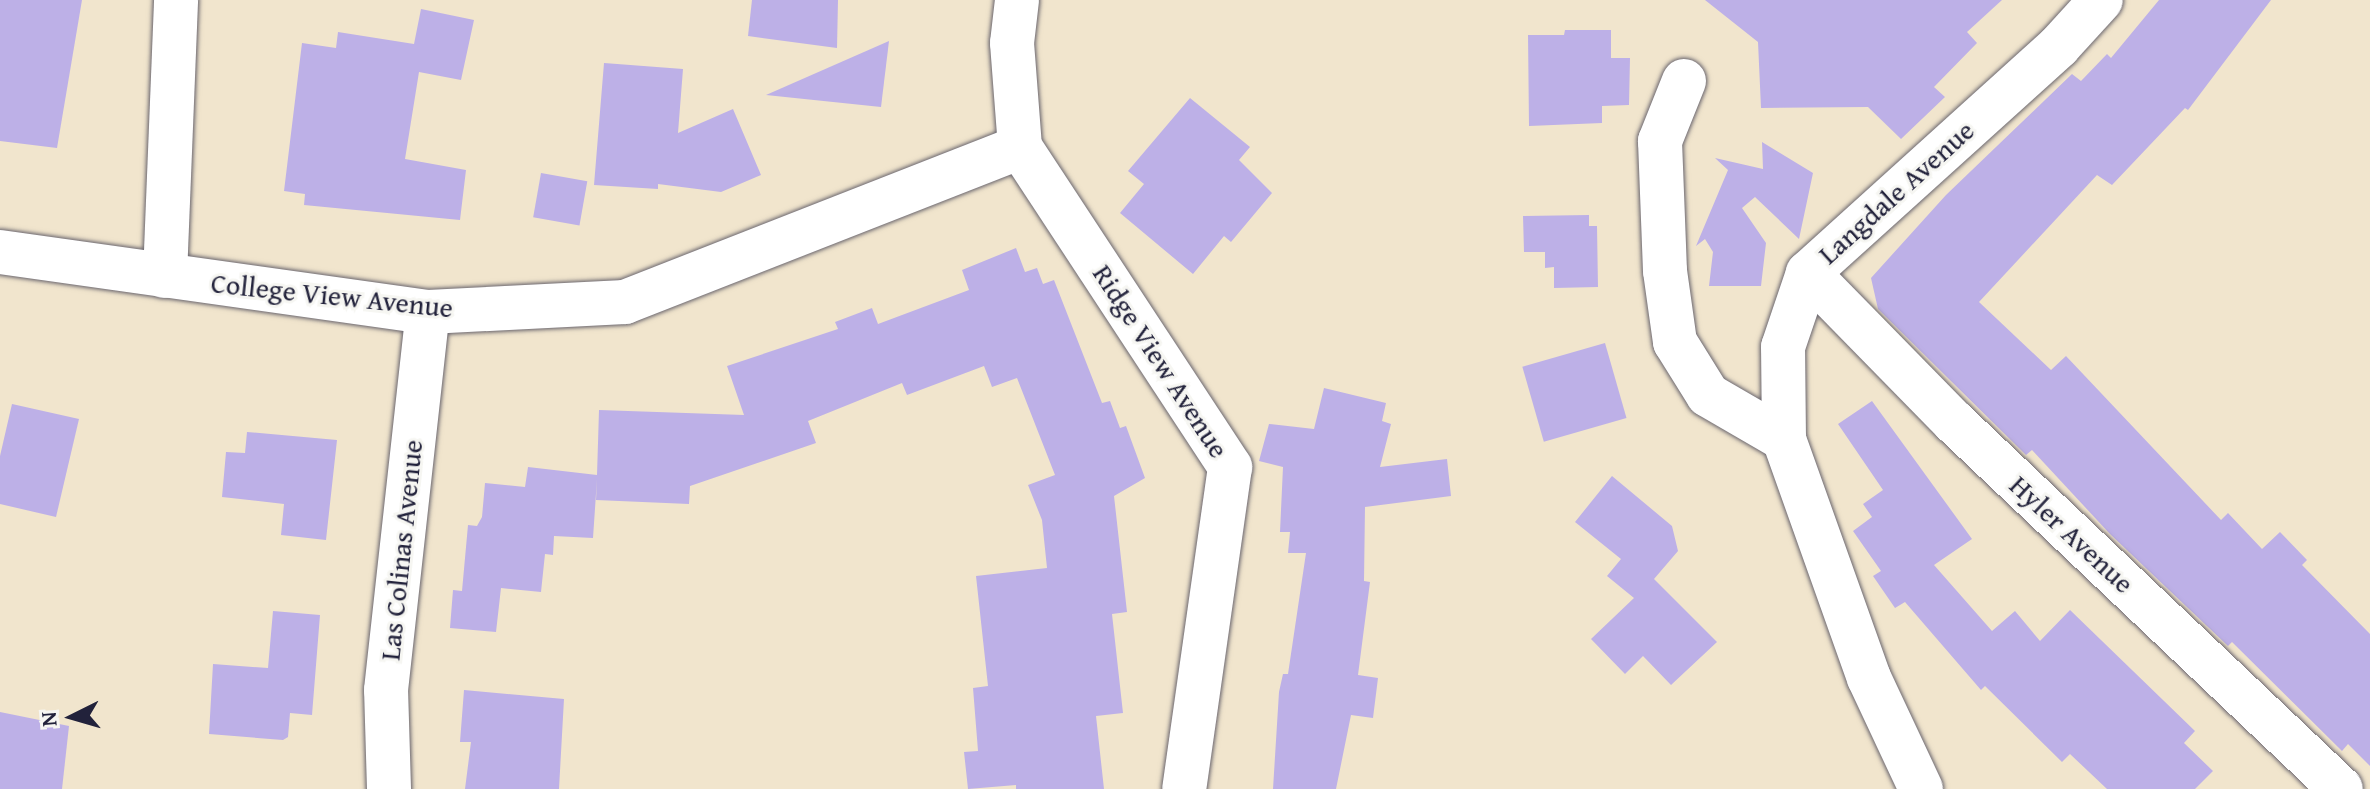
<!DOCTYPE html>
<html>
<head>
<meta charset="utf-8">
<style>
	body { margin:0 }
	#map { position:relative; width:2370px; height:789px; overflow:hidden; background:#f1e5cd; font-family:"Gentium Book Plus",serif }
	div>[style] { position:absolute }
	.building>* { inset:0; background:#bdb0e7; transform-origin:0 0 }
	.roads { filter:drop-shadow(0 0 2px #6a666e) drop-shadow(0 0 2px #6a666e) }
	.minor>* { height:44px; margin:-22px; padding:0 22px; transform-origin:22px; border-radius:22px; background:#fff }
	span { translate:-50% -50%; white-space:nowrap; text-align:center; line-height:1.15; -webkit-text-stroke:6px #f6f6f2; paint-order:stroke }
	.street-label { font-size:28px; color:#22223b }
	.north { position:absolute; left:32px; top:677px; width:80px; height:80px; -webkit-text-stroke:6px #f6f6f2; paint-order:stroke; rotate:265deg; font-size:22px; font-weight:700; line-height:32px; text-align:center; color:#22223b }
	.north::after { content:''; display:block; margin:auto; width:28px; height:36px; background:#22223b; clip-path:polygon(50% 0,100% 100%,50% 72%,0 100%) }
</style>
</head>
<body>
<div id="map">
	<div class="building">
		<div style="clip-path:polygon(0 0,82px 0,57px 148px,0 141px)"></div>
		<div style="clip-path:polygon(752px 0,838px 0,837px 48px,748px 36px)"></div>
		<div style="clip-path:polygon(1705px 0,2002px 0,1967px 32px,1977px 43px,1934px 87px,1945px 97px,1901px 139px,1868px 107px,1761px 108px,1758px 42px)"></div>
		<div style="clip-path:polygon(2159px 0,2271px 0,2188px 110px,2185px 108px,2112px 185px,2097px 175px,1979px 302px,2051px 370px,2066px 356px,2221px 520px,2228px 513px,2262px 549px,2280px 532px,2307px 560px,2302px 565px,2370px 634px,2370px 766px,2348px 744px,2342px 751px,2232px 642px,2228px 646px,2110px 534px,2032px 450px,2026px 455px,1878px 309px,1871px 278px,1946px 195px,2072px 74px,2081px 81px,2107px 54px,2111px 58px)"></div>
		<div style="clip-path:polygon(421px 9px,474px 20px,461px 80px,419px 72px,405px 159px,466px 170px,460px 220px,304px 205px,305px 194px,284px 191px,302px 43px,336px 48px,338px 32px,414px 44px)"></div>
		<div style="clip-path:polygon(1565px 30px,1611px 30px,1611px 58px,1630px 58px,1629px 105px,1602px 106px,1602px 123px,1529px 126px,1528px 35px,1564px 35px)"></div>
		<div style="clip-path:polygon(889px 41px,881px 107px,766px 95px)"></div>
		<div style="clip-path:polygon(604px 63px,683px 69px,678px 133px,733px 109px,761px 175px,721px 192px,658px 184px,658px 189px,594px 185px)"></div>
		<div style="clip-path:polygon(1190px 98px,1250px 147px,1239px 160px,1272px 193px,1231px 242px,1224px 236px,1193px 274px,1120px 213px,1144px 184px,1128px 171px)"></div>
		<div style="clip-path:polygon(1762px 142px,1813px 173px,1799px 239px,1755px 197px,1742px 208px,1766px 243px,1761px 286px,1709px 286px,1713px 252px,1705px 239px,1696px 246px,1728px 170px,1715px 158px,1763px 169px)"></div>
		<div style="left:541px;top:173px;width:47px;height:45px;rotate:10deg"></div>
		<div style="clip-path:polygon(1589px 215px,1589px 226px,1597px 226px,1598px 287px,1554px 288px,1554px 267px,1545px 268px,1545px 252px,1524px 252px,1523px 216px)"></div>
		<div style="clip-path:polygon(1016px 248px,1025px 272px,1037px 268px,1043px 284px,1054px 280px,1102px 403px,1110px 401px,1120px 428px,1126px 426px,1145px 478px,1114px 496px,1127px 612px,1112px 614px,1123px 713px,1096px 716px,1104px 789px,1016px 789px,1016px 785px,968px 789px,964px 752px,978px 751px,973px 688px,988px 686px,976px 576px,1047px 568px,1042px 520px,1028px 485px,1055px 475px,1017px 378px,992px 387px,984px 366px,907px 395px,902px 383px,808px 421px,816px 443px,690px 486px,689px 504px,596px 500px,597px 479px,593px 538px,554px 536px,553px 555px,545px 554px,541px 592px,501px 588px,496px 632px,450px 628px,453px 590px,462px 591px,468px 525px,477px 526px,482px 517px,485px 483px,525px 487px,528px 467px,597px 475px,599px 410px,744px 415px,727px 366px,838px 329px,835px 322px,872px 308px,878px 324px,969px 290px,962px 270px)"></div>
		<div style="left:1605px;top:343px;width:78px;height:86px;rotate:74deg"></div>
		<div style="clip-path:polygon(1324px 388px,1386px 403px,1382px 421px,1391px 424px,1380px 467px,1447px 459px,1451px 496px,1365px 507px,1364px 581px,1370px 582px,1358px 675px,1378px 678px,1373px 718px,1351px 715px,1336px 789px,1273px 789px,1279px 692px,1283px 674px,1288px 674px,1306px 553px,1288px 553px,1290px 532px,1280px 532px,1283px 467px,1259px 461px,1269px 424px,1314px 429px)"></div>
		<div style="clip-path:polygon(1872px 401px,1972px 539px,1934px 565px,1992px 631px,2015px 611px,2040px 641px,2070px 610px,2195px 731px,2184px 743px,2213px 771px,2195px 789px,2107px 789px,2070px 754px,2062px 762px,1985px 686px,1981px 690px,1905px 602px,1895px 608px,1873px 576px,1881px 571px,1853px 531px,1872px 517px,1863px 504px,1883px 490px,1838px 424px)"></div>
		<div style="clip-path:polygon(12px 404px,79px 419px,56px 517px,0 504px,0 456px)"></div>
		<div style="clip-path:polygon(247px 432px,337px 440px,326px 540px,281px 535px,284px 504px,222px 497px,226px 452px,245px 453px)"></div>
		<div style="clip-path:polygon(1612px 476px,1672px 526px,1678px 551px,1654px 579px,1717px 642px,1671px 685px,1643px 656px,1625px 674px,1591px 639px,1634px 598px,1607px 576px,1621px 559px,1575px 522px)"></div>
		<div style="clip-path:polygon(273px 611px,320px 615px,312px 715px,290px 713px,288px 737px,283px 740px,209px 734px,213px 664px,268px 668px)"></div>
		<div style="clip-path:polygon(464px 690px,564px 699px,559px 789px,465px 789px,471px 742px,460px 742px)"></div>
		<div style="clip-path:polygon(0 712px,69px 726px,62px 789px,0 789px)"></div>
	</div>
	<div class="roads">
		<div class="minor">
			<div style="left:1017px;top:0;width:43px;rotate:96.6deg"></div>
			<div style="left:1012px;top:43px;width:104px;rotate:85.6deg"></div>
			<div style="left:1020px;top:147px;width:383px;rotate:56.7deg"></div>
			<div style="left:1230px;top:467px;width:325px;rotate:98.1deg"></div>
			<div style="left:1684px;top:81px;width:65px;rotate:111.8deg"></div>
			<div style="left:1660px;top:141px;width:130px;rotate:87.8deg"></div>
			<div style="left:1665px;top:271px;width:72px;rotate:82deg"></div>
			<div style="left:1675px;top:342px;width:62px;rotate:58.1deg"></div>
			<div style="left:1708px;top:395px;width:88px;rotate:30.1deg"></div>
			<div style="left:0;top:252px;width:432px;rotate:8deg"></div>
			<div style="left:428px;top:312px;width:197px;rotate:-2.9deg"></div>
			<div style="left:625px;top:302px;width:424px;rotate:-21.4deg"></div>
			<div style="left:1808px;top:273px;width:209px;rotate:45.6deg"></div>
			<div style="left:1954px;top:422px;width:533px;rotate:43.48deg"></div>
			<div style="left:165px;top:276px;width:276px;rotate:-87.7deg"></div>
			<div style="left:389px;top:789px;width:99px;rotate:-91.7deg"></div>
			<div style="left:386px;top:690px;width:380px;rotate:-83.7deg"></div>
			<div style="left:1921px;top:789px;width:123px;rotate:-115.1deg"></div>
			<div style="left:1869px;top:678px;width:254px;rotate:-109.6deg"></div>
			<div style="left:1784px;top:439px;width:92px;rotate:-90.6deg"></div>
			<div style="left:1783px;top:347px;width:78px;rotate:-71.3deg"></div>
			<div style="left:1808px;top:273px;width:338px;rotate:-42.1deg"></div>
			<div style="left:2059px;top:46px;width:62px;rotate:-47.6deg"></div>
		</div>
	</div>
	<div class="street-label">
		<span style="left:1896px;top:192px;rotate:-42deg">Langdale Avenue</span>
		<span style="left:332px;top:295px;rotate:6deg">College View Avenue</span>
		<span style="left:1161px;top:361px;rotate:57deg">Ridge View Avenue</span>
		<span style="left:2072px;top:534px;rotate:43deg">Hyler Avenue</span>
		<span style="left:401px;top:550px;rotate:-84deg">Las Colinas Avenue</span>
	</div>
	<div class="north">N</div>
</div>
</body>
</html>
